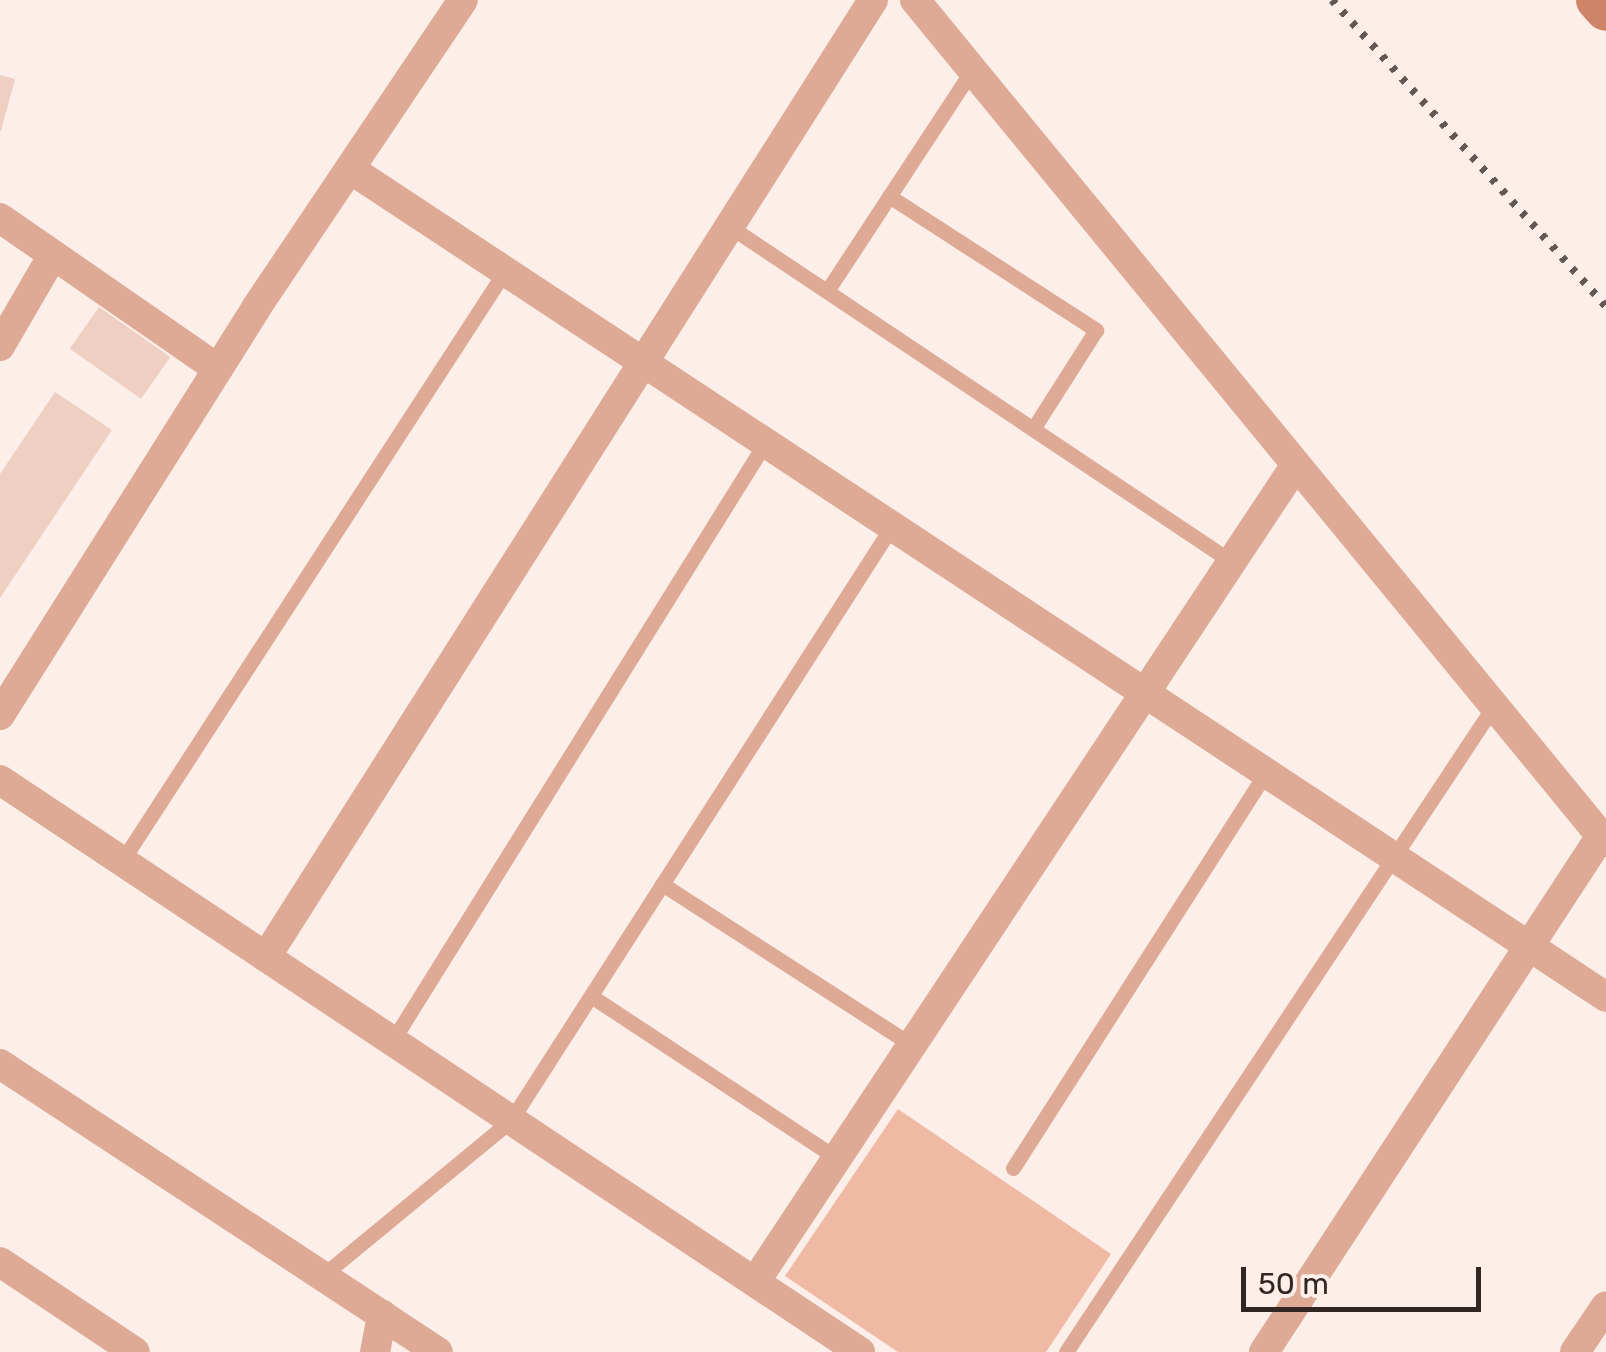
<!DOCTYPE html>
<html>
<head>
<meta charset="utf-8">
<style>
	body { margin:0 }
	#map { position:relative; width:1606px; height:1352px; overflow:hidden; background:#fcefea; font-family:Rubik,sans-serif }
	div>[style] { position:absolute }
	.green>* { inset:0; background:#efb9a4 }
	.building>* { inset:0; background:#efcfc2; transform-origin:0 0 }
	.lane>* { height:15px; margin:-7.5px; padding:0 7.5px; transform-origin:7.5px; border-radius:7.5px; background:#dea995 }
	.street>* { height:30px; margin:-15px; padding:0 15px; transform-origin:15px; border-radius:15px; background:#dea995 }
	.secondary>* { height:42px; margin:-21px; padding:0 21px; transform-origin:21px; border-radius:21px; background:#d08467 }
	.rail>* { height:8px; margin-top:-4px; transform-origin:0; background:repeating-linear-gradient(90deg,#645854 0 5px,transparent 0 15px) }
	span { translate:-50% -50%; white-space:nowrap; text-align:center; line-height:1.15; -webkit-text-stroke:8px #fcefea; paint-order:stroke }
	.scale { position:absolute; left:1241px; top:1267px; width:240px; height:45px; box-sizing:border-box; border:5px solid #322622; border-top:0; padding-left:12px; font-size:30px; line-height:35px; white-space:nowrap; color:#322622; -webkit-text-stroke:8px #fcefea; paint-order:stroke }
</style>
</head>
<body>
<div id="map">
	<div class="green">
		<div style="clip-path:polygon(898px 1109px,1111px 1254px,1046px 1352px,898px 1352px,785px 1276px)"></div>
	</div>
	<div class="building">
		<div style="clip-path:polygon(0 75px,15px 79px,1px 131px,0 131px)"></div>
		<div style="left:99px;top:307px;width:87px;height:51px;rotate:35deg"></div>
		<div style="clip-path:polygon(55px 392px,112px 430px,0 598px,0 474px)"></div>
	</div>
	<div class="lane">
		<div style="left:889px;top:196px;width:247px;rotate:32.9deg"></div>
		<div style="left:1096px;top:330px;width:117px;rotate:122.5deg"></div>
		<div style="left:729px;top:226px;width:605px;rotate:33.74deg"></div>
		<div style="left:827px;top:291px;width:264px;rotate:-56.7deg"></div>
		<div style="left:122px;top:861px;width:703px;rotate:-57.01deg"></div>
		<div style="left:662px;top:884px;width:297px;rotate:32.8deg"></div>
		<div style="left:591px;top:996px;width:295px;rotate:33.4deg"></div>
		<div style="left:393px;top:1040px;width:703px;rotate:-58.07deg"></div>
		<div style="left:1013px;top:1168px;width:469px;rotate:-57.4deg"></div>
		<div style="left:322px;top:1276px;width:245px;rotate:-39.5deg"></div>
		<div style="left:511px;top:1120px;width:706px;rotate:-57.32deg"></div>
		<div style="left:1066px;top:1352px;width:774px;rotate:-56.49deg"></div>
	</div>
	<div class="street">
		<div style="left:915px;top:0;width:1089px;rotate:50.63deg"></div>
		<div style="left:350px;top:169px;width:1504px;rotate:33.39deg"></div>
		<div style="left:0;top:218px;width:265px;rotate:34.7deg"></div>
		<div style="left:0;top:346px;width:105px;rotate:-59.8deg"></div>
		<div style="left:0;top:715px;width:481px;rotate:-57.8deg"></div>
		<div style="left:256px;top:308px;width:371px;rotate:-56.1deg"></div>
		<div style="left:0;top:780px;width:1033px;rotate:33.63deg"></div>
		<div style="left:266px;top:957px;width:1133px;rotate:-57.61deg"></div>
		<div style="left:0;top:1064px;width:524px;rotate:33.33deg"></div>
		<div style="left:0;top:1262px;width:162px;rotate:33.7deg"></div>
		<div style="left:755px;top:1282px;width:978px;rotate:-56.5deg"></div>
		<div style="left:375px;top:1352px;width:38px;rotate:-79deg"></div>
		<div style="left:1264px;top:1352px;width:616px;rotate:-56.85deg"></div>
		<div style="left:1575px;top:1352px;width:55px;rotate:-56deg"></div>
	</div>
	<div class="secondary">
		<div style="left:1597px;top:0;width:13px;rotate:48deg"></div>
	</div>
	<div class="rail">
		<div style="left:1332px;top:0;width:411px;rotate:48.2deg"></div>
	</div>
	<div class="scale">50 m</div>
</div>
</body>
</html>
